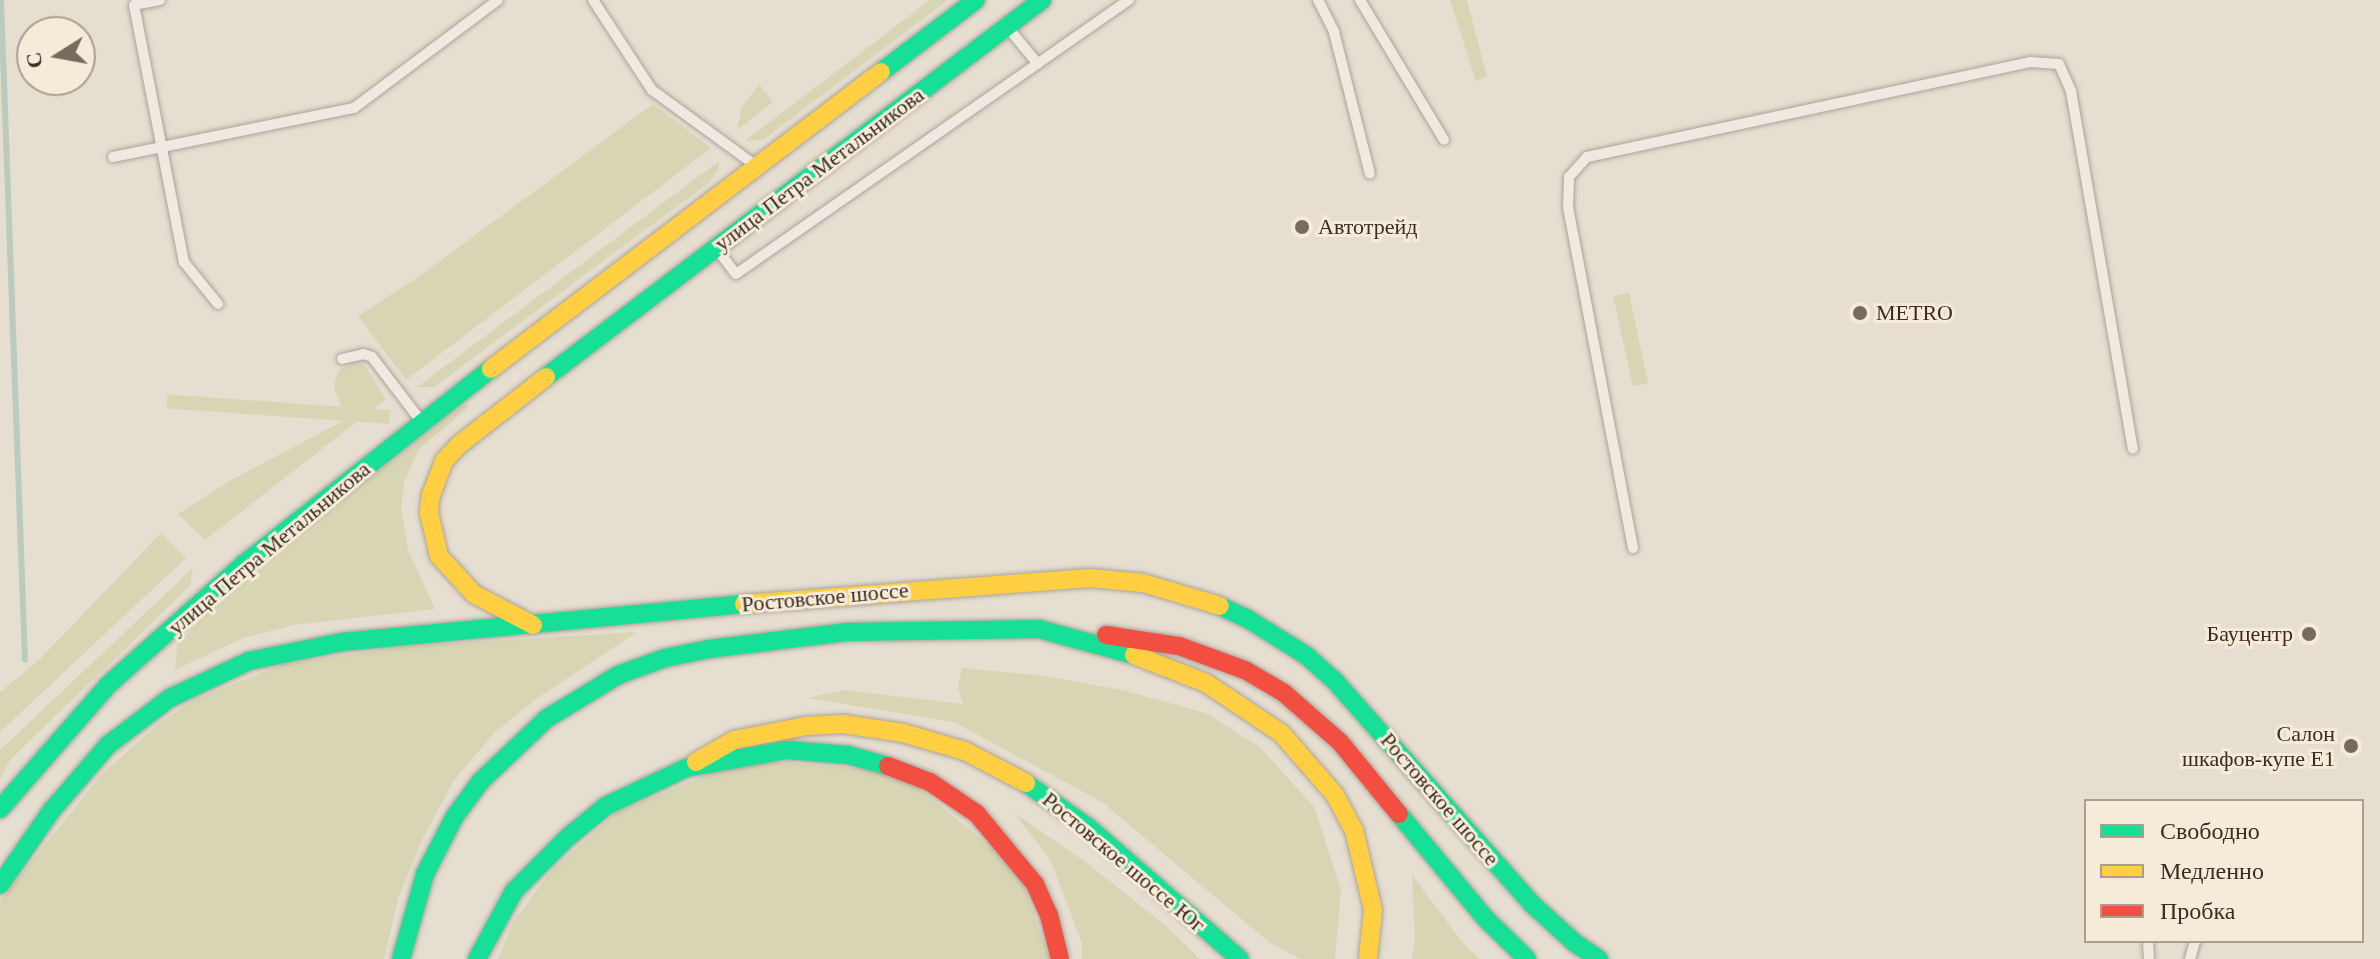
<!DOCTYPE html>
<html>
<head>
<meta charset="utf-8">
<style>
	body { margin:0 }
	#map { position:relative; width:2380px; height:959px; overflow:hidden; background:#e6ded1; font-family:Georgia,serif }
	div>[style] { position:absolute }
	.green>* { inset:0; background:#d8d5b4; transform-origin:0 0 }
	.stream>* { height:6px; margin:-3px; padding:0 3px; transform-origin:3px; border-radius:3px; background:#bbcbc0 }
	.roads { filter:drop-shadow(0 0 2px #aca399) drop-shadow(0 0 2px #aca399) }
	.lane>* { height:10px; margin:-5px; padding:0 5px; transform-origin:5px; border-radius:5px; background:#eeeae2 }
	.fast>* { height:18px; margin:-9px; padding:0 9px; transform-origin:9px; border-radius:9px; background:#16e098 }
	.slow>* { height:18px; margin:-9px; padding:0 9px; transform-origin:9px; border-radius:9px; background:#ffcf43 }
	.jam>* { height:18px; margin:-9px; padding:0 9px; transform-origin:9px; border-radius:9px; background:#f24e42 }
	.dots>* { width:22px; height:22px; translate:-50% -50%; box-sizing:border-box; border:4px solid #f6ebd8; border-radius:50% }
	span { translate:-50% -50%; white-space:nowrap; text-align:center; line-height:1.15; -webkit-text-stroke:6px #f6ebd8; paint-order:stroke }
	.street-label { font-size:22px; color:#3b2b20 }
	.poi-label { font-size:22px; color:#3b2b20 }
	.left { translate:0 -50%; text-align:left }
	.right { translate:-100% -50%; text-align:right }
	.legend { position:absolute; left:2084px; top:799px; width:280px; height:144px; box-sizing:border-box; background:#f6ebd8; border:2px solid #ab9e8e; margin:0; padding:10px 14px; list-style:none; font-size:24px; color:#3b2b20 }
	.legend li { display:flex; align-items:center; gap:16px; height:40px }
	.legend b { width:40px; border:2px solid #ab9e8e }
	.north { position:absolute; left:16px; top:16px; width:80px; height:80px; box-sizing:border-box; background:#f6ebd8; border:2px solid #ab9e8e; border-radius:50%; rotate:259deg; font-size:22px; font-weight:700; line-height:32px; text-align:center; color:#3b2b20 }
	.north::after { content:''; display:block; margin:auto; width:28px; height:36px; background:#776a5e; clip-path:polygon(50% 0,100% 100%,50% 72%,0 100%) }
</style>
</head>
<body>
<div id="map">
	<div class="green">
		<div style="clip-path:polygon(930px 0,948px 0,763px 140px,745px 141px)"></div>
		<div style="clip-path:polygon(1450px 0,1467px 0,1487px 77px,1476px 81px)"></div>
		<div style="clip-path:polygon(759px 84px,773px 102px,737px 130px,742px 107px)"></div>
		<div style="clip-path:polygon(653px 104px,711px 148px,406px 380px,358px 316px,424px 273px)"></div>
		<div style="clip-path:polygon(719px 161px,719px 168px,710px 182px,434px 387px,417px 387px)"></div>
		<div style="left:1629px;top:293px;width:92px;height:16px;rotate:78deg"></div>
		<div style="clip-path:polygon(357px 362px,364px 365px,386px 399px,205px 540px,178px 514px,233px 479px,347px 419px,335px 391px,335px 381px,339px 370px)"></div>
		<div style="clip-path:polygon(465px 403px,469px 407px,419px 449px,404px 483px,401px 506px,408px 550px,435px 609px,294px 625px,243px 638px,175px 670px,177px 645px,225px 594px)"></div>
		<div style="left:390px;top:410px;width:14px;height:223px;rotate:94deg"></div>
		<div style="clip-path:polygon(161px 533px,186px 558px,0 732px,0 692px,38px 661px)"></div>
		<div style="clip-path:polygon(193px 568px,190px 586px,10px 760px,0 779px,0 750px)"></div>
		<div style="clip-path:polygon(637px 632px,536px 699px,496px 731px,454px 780px,423px 838px,399px 896px,384px 959px,0 959px,0 901px,102px 774px,156px 726px,194px 700px,284px 664px,410px 646px)"></div>
		<div style="clip-path:polygon(962px 668px,1045px 676px,1122px 690px,1206px 713px,1260px 747px,1315px 808px,1341px 891px,1335px 959px,1301px 959px,1270px 943px,1102px 802px,954px 722px,808px 698px,844px 690px,963px 704px,958px 687px)"></div>
		<div style="clip-path:polygon(744px 759px,899px 772px,1018px 869px,1050px 959px,498px 959px,512px 924px,551px 871px,616px 813px)"></div>
		<div style="clip-path:polygon(1014px 813px,1087px 863px,1165px 925px,1200px 959px,1082px 959px,1082px 943px,1050px 859px)"></div>
		<div style="clip-path:polygon(1412px 875px,1463px 943px,1480px 959px,1411px 959px,1415px 941px)"></div>
	</div>
	<div class="stream">
		<div style="left:1px;top:0;width:660px;rotate:87.92deg"></div>
	</div>
	<div class="roads">
		<div class="lane">
			<div style="left:160px;top:0;width:26px;rotate:169deg"></div>
			<div style="left:134px;top:5px;width:262px;rotate:79deg"></div>
			<div style="left:184px;top:262px;width:54px;rotate:51deg"></div>
			<div style="left:593px;top:0;width:108px;rotate:56.8deg"></div>
			<div style="left:652px;top:90px;width:127px;rotate:36.1deg"></div>
			<div style="left:1318px;top:0;width:36px;rotate:63deg"></div>
			<div style="left:1334px;top:32px;width:146px;rotate:75.8deg"></div>
			<div style="left:1360px;top:0;width:163px;rotate:59deg"></div>
			<div style="left:1009px;top:29px;width:45px;rotate:50.4deg"></div>
			<div style="left:113px;top:157px;width:246px;rotate:-11.5deg"></div>
			<div style="left:354px;top:108px;width:180px;rotate:-36.9deg"></div>
			<div style="left:717px;top:249px;width:31px;rotate:53deg"></div>
			<div style="left:736px;top:274px;width:479px;rotate:-34.9deg"></div>
			<div style="left:342px;top:359px;width:22px;rotate:-13deg"></div>
			<div style="left:363px;top:354px;width:9px;rotate:18deg"></div>
			<div style="left:372px;top:357px;width:81px;rotate:52.6deg"></div>
			<div style="left:1633px;top:548px;width:346px;rotate:-100.8deg"></div>
			<div style="left:1568px;top:208px;width:31px;rotate:-88deg"></div>
			<div style="left:1569px;top:177px;width:27px;rotate:-48deg"></div>
			<div style="left:1587px;top:157px;width:453px;rotate:-12.1deg"></div>
			<div style="left:2030px;top:62px;width:29px;rotate:4deg"></div>
			<div style="left:2059px;top:64px;width:30px;rotate:66deg"></div>
			<div style="left:2071px;top:91px;width:363px;rotate:80.2deg"></div>
			<div style="left:2148px;top:941px;width:18px;rotate:87deg"></div>
			<div style="left:2190px;top:959px;width:19px;rotate:-74deg"></div>
		</div>
		<div class="fast">
			<div style="left:881px;top:72px;width:119px;rotate:-37.2deg"></div>
			<div style="left:546px;top:377px;width:623px;rotate:-37.24deg"></div>
			<div style="left:1220px;top:606px;width:31px;rotate:25deg"></div>
			<div style="left:1248px;top:619px;width:70px;rotate:32.1deg"></div>
			<div style="left:1307px;top:656px;width:36px;rotate:42deg"></div>
			<div style="left:1334px;top:680px;width:299px;rotate:48.5deg"></div>
			<div style="left:1532px;top:904px;width:58px;rotate:42.2deg"></div>
			<div style="left:1575px;top:943px;width:29px;rotate:34deg"></div>
			<div style="left:1026px;top:783px;width:76px;rotate:35.4deg"></div>
			<div style="left:1088px;top:827px;width:201px;rotate:41deg"></div>
			<div style="left:0;top:809px;width:164px;rotate:-48.9deg"></div>
			<div style="left:108px;top:685px;width:183px;rotate:-41.7deg"></div>
			<div style="left:245px;top:563px;width:313px;rotate:-38.3deg"></div>
			<div style="left:1399px;top:814px;width:136px;rotate:50.4deg"></div>
			<div style="left:1486px;top:919px;width:57px;rotate:44.3deg"></div>
			<div style="left:0;top:885px;width:91px;rotate:-55.3deg"></div>
			<div style="left:52px;top:810px;width:86px;rotate:-49.3deg"></div>
			<div style="left:108px;top:745px;width:78px;rotate:-37.2deg"></div>
			<div style="left:170px;top:698px;width:87px;rotate:-25.1deg"></div>
			<div style="left:249px;top:661px;width:95px;rotate:-11.5deg"></div>
			<div style="left:342px;top:642px;width:404px;rotate:-5.4deg"></div>
			<div style="left:401px;top:959px;width:88px;rotate:-74.2deg"></div>
			<div style="left:425px;top:874px;width:65px;rotate:-62.7deg"></div>
			<div style="left:455px;top:816px;width:44px;rotate:-53.4deg"></div>
			<div style="left:481px;top:781px;width:90px;rotate:-43.6deg"></div>
			<div style="left:546px;top:719px;width:84px;rotate:-31.4deg"></div>
			<div style="left:618px;top:675px;width:50px;rotate:-19.9deg"></div>
			<div style="left:665px;top:658px;width:45px;rotate:-11.6deg"></div>
			<div style="left:709px;top:649px;width:140px;rotate:-7deg"></div>
			<div style="left:848px;top:632px;width:191px;rotate:-0.9deg"></div>
			<div style="left:1039px;top:629px;width:98px;rotate:15.3deg"></div>
			<div style="left:477px;top:959px;width:77px;rotate:-61.4deg"></div>
			<div style="left:514px;top:891px;width:75px;rotate:-45deg"></div>
			<div style="left:567px;top:838px;width:50px;rotate:-39.4deg"></div>
			<div style="left:606px;top:806px;width:89px;rotate:-25.4deg"></div>
			<div style="left:686px;top:768px;width:103px;rotate:-10.1deg"></div>
			<div style="left:787px;top:750px;width:61px;rotate:4.7deg"></div>
			<div style="left:848px;top:755px;width:41px;rotate:15.4deg"></div>
		</div>
		<div class="slow">
			<div style="left:491px;top:369px;width:490px;rotate:-37.3deg"></div>
			<div style="left:744px;top:604px;width:347px;rotate:-4.3deg"></div>
			<div style="left:1090px;top:578px;width:53px;rotate:5.4deg"></div>
			<div style="left:1143px;top:583px;width:80px;rotate:16.6deg"></div>
			<div style="left:533px;top:625px;width:67px;rotate:-152.3deg"></div>
			<div style="left:474px;top:594px;width:52px;rotate:-132.6deg"></div>
			<div style="left:439px;top:556px;width:44px;rotate:-103.1deg"></div>
			<div style="left:429px;top:513px;width:18px;rotate:-84deg"></div>
			<div style="left:431px;top:495px;width:36px;rotate:-69deg"></div>
			<div style="left:444px;top:461px;width:23px;rotate:-47deg"></div>
			<div style="left:460px;top:444px;width:109px;rotate:-37.9deg"></div>
			<div style="left:1134px;top:655px;width:77px;rotate:21.3deg"></div>
			<div style="left:1206px;top:683px;width:90px;rotate:33.7deg"></div>
			<div style="left:1281px;top:733px;width:82px;rotate:48.9deg"></div>
			<div style="left:1335px;top:795px;width:40px;rotate:62deg"></div>
			<div style="left:1354px;top:830px;width:82px;rotate:76.6deg"></div>
			<div style="left:1373px;top:910px;width:49px;rotate:95.8deg"></div>
			<div style="left:696px;top:762px;width:44px;rotate:-30.1deg"></div>
			<div style="left:734px;top:740px;width:73px;rotate:-11deg"></div>
			<div style="left:806px;top:726px;width:37px;rotate:-3deg"></div>
			<div style="left:843px;top:724px;width:61px;rotate:8.5deg"></div>
			<div style="left:903px;top:733px;width:65px;rotate:16.2deg"></div>
			<div style="left:965px;top:751px;width:69px;rotate:27.7deg"></div>
		</div>
		<div class="jam">
			<div style="left:1106px;top:635px;width:74px;rotate:8.6deg"></div>
			<div style="left:1179px;top:646px;width:70px;rotate:20deg"></div>
			<div style="left:1245px;top:670px;width:45px;rotate:30.5deg"></div>
			<div style="left:1284px;top:693px;width:74px;rotate:41.2deg"></div>
			<div style="left:1340px;top:742px;width:93px;rotate:50.7deg"></div>
			<div style="left:888px;top:766px;width:45px;rotate:20.9deg"></div>
			<div style="left:930px;top:782px;width:57px;rotate:34.2deg"></div>
			<div style="left:977px;top:814px;width:91px;rotate:50.4deg"></div>
			<div style="left:1035px;top:884px;width:34px;rotate:66deg"></div>
			<div style="left:1049px;top:915px;width:45px;rotate:76deg"></div>
		</div>
	</div>
	<div class="dots">
		<div style="left:1302px;top:227px;background:#776a5e"></div>
		<div style="left:1860px;top:313px;background:#776a5e"></div>
		<div style="left:2309px;top:634px;background:#776a5e"></div>
		<div style="left:2351px;top:746px;background:#776a5e"></div>
	</div>
	<div class="street-label">
		<span style="left:819px;top:169px;rotate:-37deg">улица Петра Метальникова</span>
		<span style="left:269px;top:548px;rotate:-40deg">улица Петра Метальникова</span>
		<span style="left:825px;top:597px;rotate:-5deg">Ростовское шоссе</span>
		<span style="left:1440px;top:799px;rotate:49deg">Ростовское шоссе</span>
		<span style="left:1124px;top:862px;rotate:40deg">Ростовское шоссе Юг</span>
	</div>
	<div class="poi-label">
		<span class="left" style="left:1318px;top:227px">Автотрейд</span>
		<span class="left" style="left:1876px;top:313px">METRO</span>
		<span class="right" style="left:2293px;top:634px">Бауцентр</span>
		<span class="right" style="left:2335px;top:746px">Салон<br>шкафов-купе Е1</span>
	</div>
	<ul class="legend">
	<li><b style="height:10px;background:#16e098"></b>Свободно</li>
	<li><b style="height:10px;background:#ffcf43"></b>Медленно</li>
	<li><b style="height:10px;background:#f24e42"></b>Пробка</li>
	</ul>
	<div class="north">С</div>
</div>
</body>
</html>
